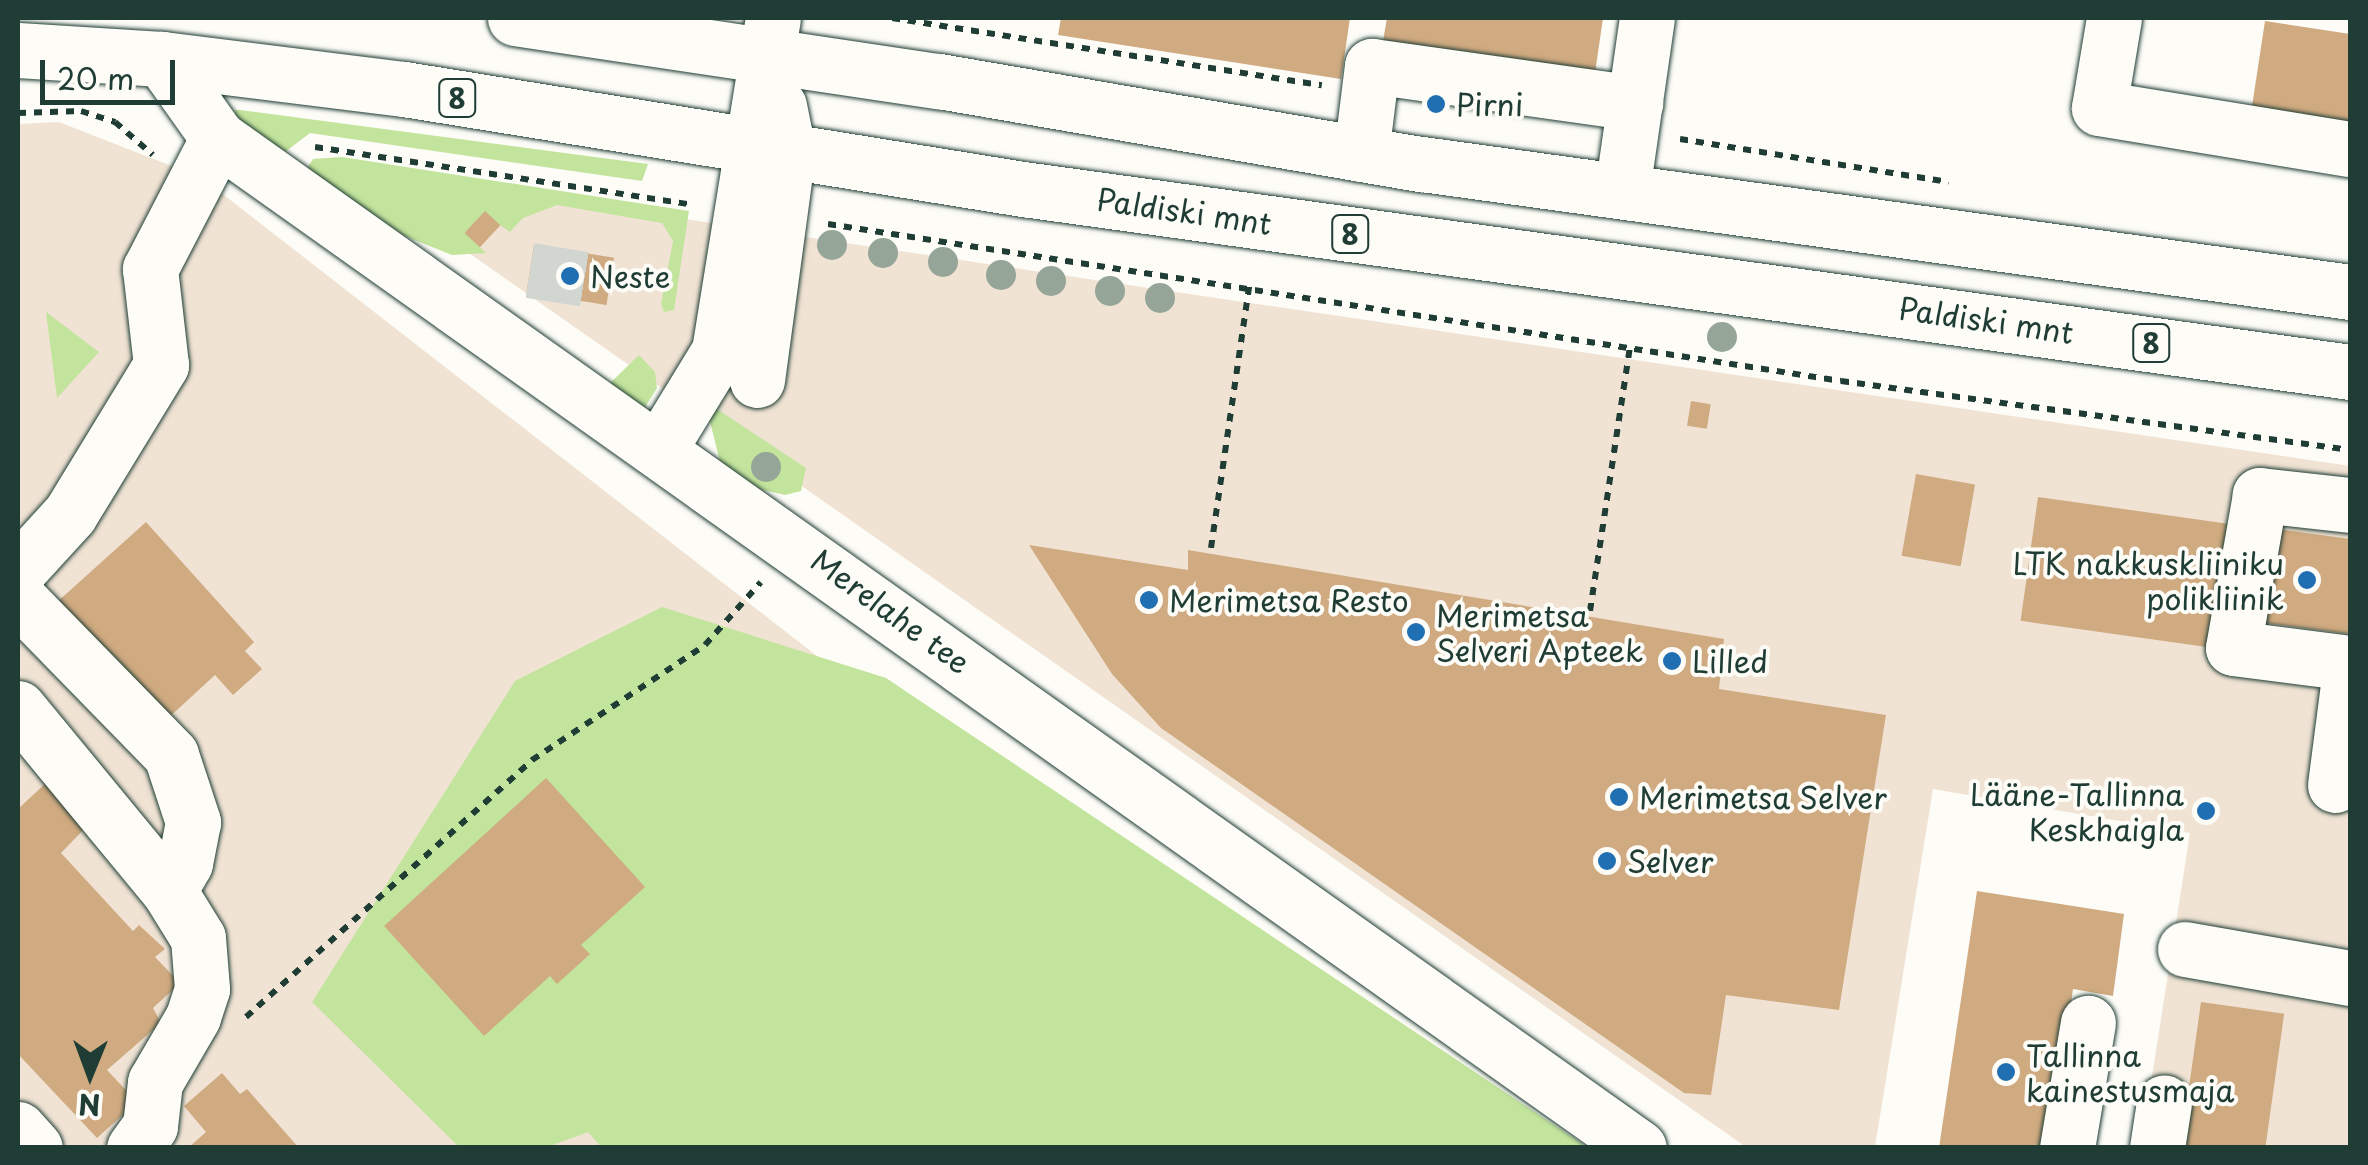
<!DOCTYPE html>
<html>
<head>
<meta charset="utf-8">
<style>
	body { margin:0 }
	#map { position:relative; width:2368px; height:1165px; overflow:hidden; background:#fdfcf7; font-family:"Playpen Sans",sans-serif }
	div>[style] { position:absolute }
	.built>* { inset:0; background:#f0e3d4 }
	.green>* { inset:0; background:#c3e49d }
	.building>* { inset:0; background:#d0aa81; transform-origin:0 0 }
	.minor-tunnel>* { height:55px; margin-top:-27.5px; transform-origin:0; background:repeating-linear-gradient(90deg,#d1d6d0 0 55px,transparent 0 83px) }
	.path>* { height:6px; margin-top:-3px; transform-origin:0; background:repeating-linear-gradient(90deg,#1f3d34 0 8px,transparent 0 16px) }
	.roads { filter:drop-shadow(0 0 2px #1f3d34) drop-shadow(0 0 2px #1f3d34) }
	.minor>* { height:55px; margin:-27.5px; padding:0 27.5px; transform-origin:27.5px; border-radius:27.5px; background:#fdfcf7 }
	.major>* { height:55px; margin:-27.5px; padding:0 27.5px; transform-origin:27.5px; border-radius:27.5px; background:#fdfcf7 }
	.trees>* { width:30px; height:30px; margin:-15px; border-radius:50%; background:#95a597 }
	.dots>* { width:28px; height:28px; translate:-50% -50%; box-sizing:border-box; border:5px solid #fdfcf7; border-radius:50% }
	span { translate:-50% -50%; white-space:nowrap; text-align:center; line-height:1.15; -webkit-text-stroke:8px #fdfcf7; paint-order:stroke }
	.shield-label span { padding:2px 8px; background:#fdfcf7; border:2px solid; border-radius:8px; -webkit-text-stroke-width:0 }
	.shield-label { font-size:28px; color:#1f3d34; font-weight:700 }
	.poi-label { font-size:30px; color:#1f3d34 }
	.left { translate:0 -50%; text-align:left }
	.right { translate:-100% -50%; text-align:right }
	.street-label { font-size:30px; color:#1f3d34 }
	.frame { position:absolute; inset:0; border:20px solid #1f3d34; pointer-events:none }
	.north { position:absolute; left:40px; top:1025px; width:100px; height:100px; -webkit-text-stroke:8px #fdfcf7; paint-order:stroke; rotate:181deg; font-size:28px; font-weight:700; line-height:40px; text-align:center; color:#1f3d34 }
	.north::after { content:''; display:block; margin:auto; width:35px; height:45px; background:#1f3d34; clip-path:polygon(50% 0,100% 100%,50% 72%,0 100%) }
	.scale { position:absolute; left:40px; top:60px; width:135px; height:45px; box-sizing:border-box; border:5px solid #1f3d34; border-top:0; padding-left:12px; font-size:30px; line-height:35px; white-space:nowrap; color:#1f3d34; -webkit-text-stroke:8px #fdfcf7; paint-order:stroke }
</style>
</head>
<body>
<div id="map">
	<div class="built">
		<div style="clip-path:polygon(59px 122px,202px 178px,1019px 813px,1500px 1147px,18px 1147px,18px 124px)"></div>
		<div style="clip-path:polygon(428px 181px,2350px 466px,2350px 1147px,2141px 1147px,2190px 833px,1933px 789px,1875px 1147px,1746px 1147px,416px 216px)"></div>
	</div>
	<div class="green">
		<div style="clip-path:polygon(235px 110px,240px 110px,648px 164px,642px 181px,310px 133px,285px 152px,235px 119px)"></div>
		<div style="clip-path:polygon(342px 157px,689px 211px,674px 310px,664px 312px,661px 304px,673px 241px,662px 223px,557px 205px,523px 218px,510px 232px,500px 225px,465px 232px,486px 253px,452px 255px,402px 235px,307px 168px,313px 159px)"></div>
		<div style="clip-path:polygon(46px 312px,99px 352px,57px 398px)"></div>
		<div style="clip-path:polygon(639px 355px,655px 372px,657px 388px,639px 417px,602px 391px)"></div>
		<div style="clip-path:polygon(705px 401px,806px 468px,801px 491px,785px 495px,746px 486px,721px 466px)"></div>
		<div style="clip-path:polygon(662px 607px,886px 678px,1587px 1147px,602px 1148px,588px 1132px,547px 1147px,459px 1147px,312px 1002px,515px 681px)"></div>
	</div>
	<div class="building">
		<div style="clip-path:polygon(1061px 18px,1350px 18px,1341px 79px,1058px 35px)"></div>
		<div style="clip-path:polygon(1387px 18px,1603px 18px,1595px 73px,1383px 41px)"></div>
		<div style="clip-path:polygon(2265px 21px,2350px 34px,2350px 128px,2251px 113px)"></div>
		<div style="left:485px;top:211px;width:21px;height:30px;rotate:43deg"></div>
		<div style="left:534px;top:245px;width:81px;height:48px;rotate:9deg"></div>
		<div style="left:1691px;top:401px;width:20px;height:25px;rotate:9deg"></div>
		<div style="left:1916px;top:474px;width:60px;height:83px;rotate:10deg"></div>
		<div style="left:2038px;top:497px;width:197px;height:125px;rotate:8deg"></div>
		<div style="clip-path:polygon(146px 522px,254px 642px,245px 651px,262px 669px,233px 695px,215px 675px,164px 722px,56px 603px)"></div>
		<div style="clip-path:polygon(2269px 528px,2350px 539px,2350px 634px,2258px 622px)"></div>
		<div style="clip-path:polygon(1029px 545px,1188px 570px,1188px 550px,1724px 639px,1719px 689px,1886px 715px,1839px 1010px,1726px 995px,1711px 1095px,1684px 1093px,1161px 728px,1112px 674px)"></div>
		<div style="clip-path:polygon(546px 778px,645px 887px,581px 945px,590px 954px,557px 984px,550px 976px,484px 1036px,384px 926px)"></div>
		<div style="clip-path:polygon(48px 781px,89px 824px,61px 853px,133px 931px,139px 925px,165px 949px,155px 957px,180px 983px,153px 1008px,161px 1023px,107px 1070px,137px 1102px,97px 1138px,18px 1054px,18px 809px)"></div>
		<div style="clip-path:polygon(1977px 891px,2124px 914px,2113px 996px,2073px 989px,2051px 1148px,1939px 1148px)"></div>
		<div style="left:2201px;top:1002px;width:84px;height:147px;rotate:8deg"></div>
		<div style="clip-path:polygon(222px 1073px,240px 1094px,247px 1089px,299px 1148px,188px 1148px,206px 1132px,184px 1106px)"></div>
	</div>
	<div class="minor-tunnel">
		<div style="left:530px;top:270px;width:81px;rotate:9.2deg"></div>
	</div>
	<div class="path">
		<div style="left:892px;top:18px;width:435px;rotate:8.9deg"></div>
		<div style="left:18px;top:113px;width:63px;rotate:-1.8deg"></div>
		<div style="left:81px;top:111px;width:36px;rotate:18deg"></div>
		<div style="left:115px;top:122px;width:50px;rotate:41deg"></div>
		<div style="left:1680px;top:139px;width:272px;rotate:9.1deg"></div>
		<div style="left:315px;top:147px;width:381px;rotate:8.7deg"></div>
		<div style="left:828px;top:224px;width:1025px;rotate:8.81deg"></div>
		<div style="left:1841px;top:381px;width:514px;rotate:7.72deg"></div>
		<div style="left:1211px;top:548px;width:265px;rotate:-81.7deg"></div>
		<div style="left:1590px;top:611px;width:266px;rotate:-81.4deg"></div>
		<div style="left:246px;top:1017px;width:385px;rotate:-41.9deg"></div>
		<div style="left:532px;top:760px;width:208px;rotate:-33.6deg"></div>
		<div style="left:705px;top:645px;width:84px;rotate:-48.4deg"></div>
	</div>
	<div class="roads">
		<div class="minor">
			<div style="left:2114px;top:18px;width:91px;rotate:99.5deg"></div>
			<div style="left:2099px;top:108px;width:254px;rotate:9.3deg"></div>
			<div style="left:162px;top:59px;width:97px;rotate:54.7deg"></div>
			<div style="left:218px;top:138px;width:1743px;rotate:35.4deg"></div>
			<div style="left:1361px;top:154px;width:89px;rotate:-82.9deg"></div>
			<div style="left:1372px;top:66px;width:266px;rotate:8deg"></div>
			<div style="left:1622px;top:191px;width:175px;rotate:-81.8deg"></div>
			<div style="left:757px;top:380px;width:231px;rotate:-82.3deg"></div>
			<div style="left:788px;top:151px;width:46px;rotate:-101.3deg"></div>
			<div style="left:659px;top:449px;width:115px;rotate:-58.5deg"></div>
			<div style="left:719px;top:351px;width:337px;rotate:-80.8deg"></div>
			<div style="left:2350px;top:505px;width:91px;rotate:-173.7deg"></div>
			<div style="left:2260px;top:495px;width:155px;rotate:100deg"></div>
			<div style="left:2233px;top:648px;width:118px;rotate:7.3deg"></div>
			<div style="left:18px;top:571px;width:77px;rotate:-47.6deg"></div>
			<div style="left:70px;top:514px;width:175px;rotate:-58.6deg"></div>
			<div style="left:161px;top:365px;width:97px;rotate:-96.5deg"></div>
			<div style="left:150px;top:269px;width:148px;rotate:-62.6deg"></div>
			<div style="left:18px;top:598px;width:219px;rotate:45.7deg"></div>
			<div style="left:171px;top:755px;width:71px;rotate:71.8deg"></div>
			<div style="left:193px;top:822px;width:42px;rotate:101deg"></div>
			<div style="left:185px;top:863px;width:32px;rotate:120deg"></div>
			<div style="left:18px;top:708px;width:237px;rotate:50.5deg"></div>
			<div style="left:169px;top:891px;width:55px;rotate:58.3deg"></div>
			<div style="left:198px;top:938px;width:51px;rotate:85.5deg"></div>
			<div style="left:202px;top:989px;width:29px;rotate:108deg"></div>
			<div style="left:193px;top:1017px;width:75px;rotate:120.3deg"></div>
			<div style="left:155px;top:1082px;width:44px;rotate:96.5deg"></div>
			<div style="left:150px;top:1126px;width:27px;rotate:126deg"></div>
			<div style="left:2335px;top:785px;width:117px;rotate:-82.6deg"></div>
			<div style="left:2185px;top:949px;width:168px;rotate:10deg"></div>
			<div style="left:18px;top:1129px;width:25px;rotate:48deg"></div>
			<div style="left:2067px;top:1148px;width:127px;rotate:-80.5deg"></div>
			<div style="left:2157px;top:1148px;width:46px;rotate:-81.2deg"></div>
		</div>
		<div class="major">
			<div style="left:515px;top:18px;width:429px;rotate:8.5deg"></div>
			<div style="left:939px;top:81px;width:490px;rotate:9.8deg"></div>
			<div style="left:1422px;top:164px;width:937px;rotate:7.85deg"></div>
			<div style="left:18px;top:50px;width:144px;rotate:3.6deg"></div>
			<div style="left:162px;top:59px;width:244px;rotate:7.1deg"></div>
			<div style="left:404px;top:89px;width:627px;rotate:9.18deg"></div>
			<div style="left:1023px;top:189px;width:1340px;rotate:7.85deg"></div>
		</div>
	</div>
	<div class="trees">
		<div style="left:832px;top:245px"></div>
		<div style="left:883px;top:253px"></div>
		<div style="left:943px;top:262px"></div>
		<div style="left:1001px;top:275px"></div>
		<div style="left:1051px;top:281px"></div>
		<div style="left:1110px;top:291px"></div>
		<div style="left:1160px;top:298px"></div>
		<div style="left:1722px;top:337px"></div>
		<div style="left:766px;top:467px"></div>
	</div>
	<div class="dots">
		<div style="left:1436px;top:104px;background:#1f6fb2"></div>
		<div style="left:570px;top:276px;background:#1f6fb2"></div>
		<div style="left:2307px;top:580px;background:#1f6fb2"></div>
		<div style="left:1149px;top:600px;background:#1f6fb2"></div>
		<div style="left:1416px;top:632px;background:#1f6fb2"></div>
		<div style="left:1672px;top:661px;background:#1f6fb2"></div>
		<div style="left:1619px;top:797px;background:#1f6fb2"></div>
		<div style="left:2206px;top:811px;background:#1f6fb2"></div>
		<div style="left:1607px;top:861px;background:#1f6fb2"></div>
		<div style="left:2006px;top:1072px;background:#1f6fb2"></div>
	</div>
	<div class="shield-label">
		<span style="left:457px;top:98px">8</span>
		<span style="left:1350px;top:234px">8</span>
		<span style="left:2151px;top:343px">8</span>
	</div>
	<div class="poi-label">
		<span class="left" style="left:1456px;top:104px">Pirni</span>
		<span class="left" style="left:590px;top:276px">Neste</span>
		<span class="right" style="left:2284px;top:580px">LTK nakkuskliiniku<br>polikliinik</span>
		<span class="left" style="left:1169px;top:600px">Merimetsa Resto</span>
		<span class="left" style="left:1436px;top:632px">Merimetsa<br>Selveri Apteek</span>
		<span class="left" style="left:1692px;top:661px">Lilled</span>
		<span class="right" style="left:2184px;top:811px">Lääne-Tallinna<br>Keskhaigla</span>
		<span class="left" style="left:1639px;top:797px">Merimetsa Selver</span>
		<span class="left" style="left:1627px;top:861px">Selver</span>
		<span class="left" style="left:2026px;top:1072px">Tallinna<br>kainestusmaja</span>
	</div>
	<div class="street-label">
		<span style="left:1184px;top:211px;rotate:8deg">Paldiski mnt</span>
		<span style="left:1986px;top:320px;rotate:8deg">Paldiski mnt</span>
		<span style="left:891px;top:611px;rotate:36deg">Merelahe tee</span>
	</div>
	<div class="frame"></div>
	<div class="north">N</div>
	<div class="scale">20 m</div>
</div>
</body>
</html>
